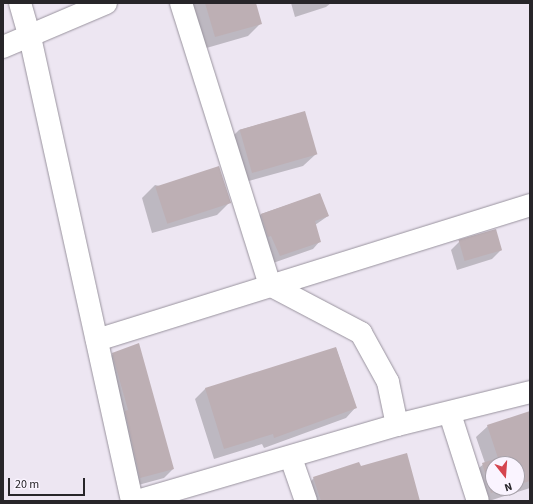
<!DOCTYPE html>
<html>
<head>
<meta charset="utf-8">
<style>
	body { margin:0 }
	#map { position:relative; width:533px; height:504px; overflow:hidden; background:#ede6f2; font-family:"Source Sans 3",sans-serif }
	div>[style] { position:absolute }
	.shadow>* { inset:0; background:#0003 }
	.building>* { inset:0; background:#bdafb4; transform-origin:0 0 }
	.roads { filter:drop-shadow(0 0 1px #99939e) drop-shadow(0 0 1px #99939e) }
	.minor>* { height:22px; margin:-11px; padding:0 11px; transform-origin:11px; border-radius:11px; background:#fff }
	span { translate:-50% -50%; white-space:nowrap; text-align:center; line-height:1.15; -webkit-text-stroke:3px #faf4ff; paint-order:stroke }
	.frame { position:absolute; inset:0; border:4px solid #272529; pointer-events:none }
	.north { position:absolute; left:485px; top:456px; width:40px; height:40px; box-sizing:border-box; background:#faf4ff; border:1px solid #a6a1a9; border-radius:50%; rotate:163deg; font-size:11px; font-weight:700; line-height:16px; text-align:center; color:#272529 }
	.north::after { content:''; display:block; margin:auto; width:14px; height:18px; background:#d5454f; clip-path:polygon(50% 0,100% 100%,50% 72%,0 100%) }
	.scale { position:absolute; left:8px; top:478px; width:77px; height:18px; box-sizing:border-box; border:2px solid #272529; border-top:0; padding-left:5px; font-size:12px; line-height:14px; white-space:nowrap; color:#272529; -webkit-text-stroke:3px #faf4ff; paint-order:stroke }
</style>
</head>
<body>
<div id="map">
	<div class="shadow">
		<div style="clip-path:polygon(190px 3px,255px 3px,261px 23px,248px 36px,203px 49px)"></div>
		<div style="clip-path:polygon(291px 3px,331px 3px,326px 7px,295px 17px)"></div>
		<div style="clip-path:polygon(304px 112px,316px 154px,303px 166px,238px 184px,227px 142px,239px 130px)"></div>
		<div style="clip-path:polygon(155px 185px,230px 202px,217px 215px,152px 233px,142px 198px)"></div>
		<div style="clip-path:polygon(320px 194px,328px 216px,315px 225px,320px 241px,313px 249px,273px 263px,254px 222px,261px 214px)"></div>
		<div style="clip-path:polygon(460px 241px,501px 250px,492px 259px,457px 270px,451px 250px)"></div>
		<div style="clip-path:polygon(336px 348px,356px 407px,346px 418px,264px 448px,262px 444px,214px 459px,195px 399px,205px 389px)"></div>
		<div style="clip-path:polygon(113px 354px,173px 469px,164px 478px,131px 487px,104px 363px)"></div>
		<div style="clip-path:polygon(evenodd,530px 412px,530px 488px,489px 501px,470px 475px,485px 463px,476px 437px,488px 426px,530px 412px,493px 464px,517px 464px,517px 488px,493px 488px,493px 464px)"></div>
		<div style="clip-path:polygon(360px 467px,419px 501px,309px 501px,305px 487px,314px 478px)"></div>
	</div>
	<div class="building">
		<div style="clip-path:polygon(205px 3px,256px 3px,262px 24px,215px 37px)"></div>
		<div style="left:305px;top:111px;width:45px;height:68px;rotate:74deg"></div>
		<div style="left:219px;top:166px;width:39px;height:67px;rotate:72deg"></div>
		<div style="clip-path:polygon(320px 193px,329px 216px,315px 221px,321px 242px,280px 256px,271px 236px,268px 237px,261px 214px)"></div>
		<div style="left:496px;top:229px;width:22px;height:39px;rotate:74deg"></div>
		<div style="clip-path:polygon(139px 343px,174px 469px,140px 478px,125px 411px,128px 410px,112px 353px)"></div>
		<div style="clip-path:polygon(336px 347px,357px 408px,274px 438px,273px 434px,224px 449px,205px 388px)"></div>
		<div style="clip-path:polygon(530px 411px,530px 481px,517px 485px,517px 464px,493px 464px,493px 488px,506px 488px,491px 493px,482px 463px,498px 458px,487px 425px)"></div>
		<div style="clip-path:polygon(407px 453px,420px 501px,321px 501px,313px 477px,359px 462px,361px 466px)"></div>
	</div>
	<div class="roads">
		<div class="minor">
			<div style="left:20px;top:3px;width:35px;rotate:74deg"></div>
			<div style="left:30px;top:37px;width:475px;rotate:77.6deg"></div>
			<div style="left:181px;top:3px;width:296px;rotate:72.5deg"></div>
			<div style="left:270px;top:285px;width:103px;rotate:27.8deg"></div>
			<div style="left:361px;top:333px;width:56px;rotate:61.1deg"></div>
			<div style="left:388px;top:382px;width:44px;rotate:78.2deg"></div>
			<div style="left:3px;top:47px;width:112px;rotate:-23.1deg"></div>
			<div style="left:97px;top:340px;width:454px;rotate:-17.3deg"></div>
			<div style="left:450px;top:414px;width:91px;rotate:72.2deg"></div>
			<div style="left:291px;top:458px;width:46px;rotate:70.8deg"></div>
			<div style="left:137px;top:501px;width:271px;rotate:-16.3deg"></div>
			<div style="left:397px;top:425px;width:137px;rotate:-13.9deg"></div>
		</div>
	</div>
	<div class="frame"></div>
	<div class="north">N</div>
	<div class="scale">20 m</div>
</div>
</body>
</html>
